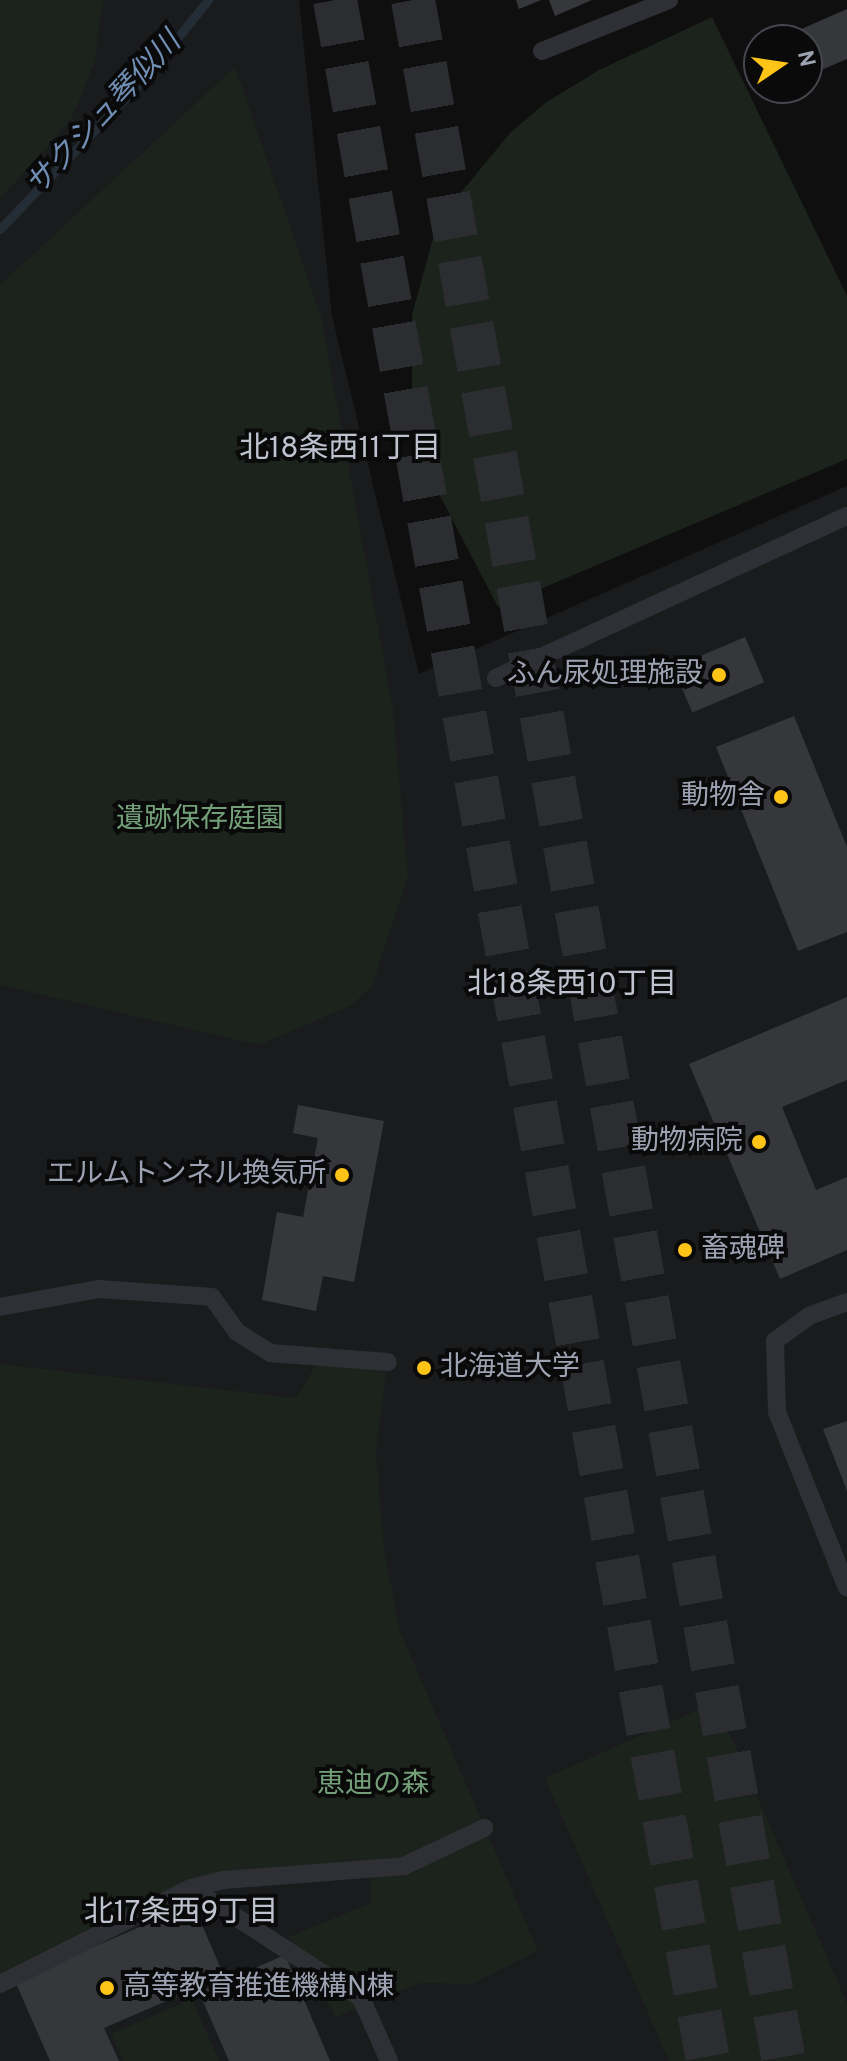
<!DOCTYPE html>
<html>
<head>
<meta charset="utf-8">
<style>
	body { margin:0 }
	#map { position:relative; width:847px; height:2061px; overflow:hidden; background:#0f0f10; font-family:Overpass,"Noto Sans JP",sans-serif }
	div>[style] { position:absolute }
	.built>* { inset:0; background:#1a1b1d }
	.green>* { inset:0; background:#1b231c }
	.stream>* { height:9px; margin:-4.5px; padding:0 4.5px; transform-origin:4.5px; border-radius:4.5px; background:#242c35 }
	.building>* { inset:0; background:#36373b; transform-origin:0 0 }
	.secondary-tunnel>* { height:44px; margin-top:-22px; transform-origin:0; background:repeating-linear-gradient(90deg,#2c2d31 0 44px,transparent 0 66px) }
	.lane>* { height:18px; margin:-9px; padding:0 9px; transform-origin:9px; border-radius:9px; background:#2f3036 }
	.dots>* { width:22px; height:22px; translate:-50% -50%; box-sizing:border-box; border:4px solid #0a0a0b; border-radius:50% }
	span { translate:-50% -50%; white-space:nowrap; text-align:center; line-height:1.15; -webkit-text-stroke:8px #0a0a0b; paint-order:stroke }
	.poi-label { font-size:28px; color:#9ea3b3 }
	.right { translate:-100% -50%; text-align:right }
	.left { translate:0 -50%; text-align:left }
	.park-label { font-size:28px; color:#73a079 }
	.water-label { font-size:30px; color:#708eb3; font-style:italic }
	.neighbourhood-label { font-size:30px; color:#bfc2cf }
	.north { position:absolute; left:743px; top:24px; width:80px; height:80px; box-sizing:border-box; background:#0a0a0b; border:2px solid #45474e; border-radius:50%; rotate:77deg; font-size:22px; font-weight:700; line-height:32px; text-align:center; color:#9ea3b3 }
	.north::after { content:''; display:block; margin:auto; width:28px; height:36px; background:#ffc418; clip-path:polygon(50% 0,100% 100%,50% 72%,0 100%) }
</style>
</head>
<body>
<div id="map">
	<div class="built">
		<div style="clip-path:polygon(0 0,299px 0,332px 316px,419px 674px,847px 486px,847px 2061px,0 2061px)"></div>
	</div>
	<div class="green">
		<div style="clip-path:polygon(0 0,103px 0,94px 64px,71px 120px,0 199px)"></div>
		<div style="clip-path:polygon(712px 17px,847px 296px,847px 459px,498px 607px,427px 471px,412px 401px,412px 315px,438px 220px,511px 132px,545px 103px,599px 70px)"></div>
		<div style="clip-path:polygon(235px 67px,321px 316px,393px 709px,408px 877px,372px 987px,350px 1006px,259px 1045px,0 985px,0 285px)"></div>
		<div style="clip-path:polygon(319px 1360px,388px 1362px,376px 1451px,384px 1548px,400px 1631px,538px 1951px,472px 1984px,420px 1983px,336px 2017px,288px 1937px,371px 1903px,370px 1872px,224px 1880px,0 1985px,0 1364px,296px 1398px)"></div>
		<div style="clip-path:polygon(716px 1702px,847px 2003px,847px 2061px,669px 2061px,545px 1778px)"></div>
		<div style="clip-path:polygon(192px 1999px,219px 2061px,123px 2061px,111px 2034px)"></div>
	</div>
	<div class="stream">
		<div style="left:0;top:229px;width:216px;rotate:-46.3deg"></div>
		<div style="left:149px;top:73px;width:94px;rotate:-51.1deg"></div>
	</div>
	<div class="building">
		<div style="clip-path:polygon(516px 0,541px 0,519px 9px)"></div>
		<div style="clip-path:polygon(549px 0,592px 0,555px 16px)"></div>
		<div style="clip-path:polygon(847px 9px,847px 59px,807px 76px,807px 40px,793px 40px,790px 34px)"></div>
		<div style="left:745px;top:637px;width:49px;height:78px;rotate:67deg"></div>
		<div style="clip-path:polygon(794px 716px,847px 847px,847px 932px,798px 951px,716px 747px)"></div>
		<div style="clip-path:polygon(847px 997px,847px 1080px,782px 1107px,816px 1190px,847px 1177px,847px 1250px,780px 1279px,689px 1064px)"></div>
		<div style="clip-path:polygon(298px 1105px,384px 1121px,354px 1282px,323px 1276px,316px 1311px,262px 1300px,277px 1212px,303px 1217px,318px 1138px,293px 1133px)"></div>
		<div style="clip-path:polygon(847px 1421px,847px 1491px,823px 1429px)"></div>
		<div style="clip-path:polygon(193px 1904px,224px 1976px,104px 2028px,119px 2061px,50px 2061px,15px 1981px)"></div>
		<div style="clip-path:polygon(285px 1955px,330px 2061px,229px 2061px,199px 1992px)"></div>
	</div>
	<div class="secondary-tunnel">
		<div style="left:335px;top:0;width:2094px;rotate:79.74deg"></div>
		<div style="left:413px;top:0;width:2094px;rotate:79.8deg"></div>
	</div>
	<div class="lane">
		<div style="left:542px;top:51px;width:137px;rotate:-21.9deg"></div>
		<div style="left:496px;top:678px;width:387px;rotate:-24.8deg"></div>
		<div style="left:847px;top:1302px;width:40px;rotate:159.8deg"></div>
		<div style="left:809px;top:1316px;width:42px;rotate:143.7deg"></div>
		<div style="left:775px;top:1341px;width:71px;rotate:88.4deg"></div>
		<div style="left:777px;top:1412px;width:189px;rotate:68.3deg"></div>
		<div style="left:0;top:1307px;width:101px;rotate:-10.3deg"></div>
		<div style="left:99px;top:1289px;width:113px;rotate:4deg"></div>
		<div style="left:212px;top:1297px;width:43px;rotate:54.5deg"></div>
		<div style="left:237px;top:1332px;width:39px;rotate:32deg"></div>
		<div style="left:270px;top:1353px;width:118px;rotate:4.4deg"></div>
		<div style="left:191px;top:1888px;width:202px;rotate:32.9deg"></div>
		<div style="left:361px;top:1998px;width:69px;rotate:66deg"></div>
		<div style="left:0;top:1984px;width:214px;rotate:-26.7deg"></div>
		<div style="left:191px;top:1888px;width:34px;rotate:-14deg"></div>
		<div style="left:224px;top:1880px;width:181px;rotate:-4.4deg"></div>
		<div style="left:404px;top:1866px;width:89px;rotate:-25.4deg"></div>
	</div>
	<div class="dots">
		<div style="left:719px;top:675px;background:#ffc418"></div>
		<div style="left:781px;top:797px;background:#ffc418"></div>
		<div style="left:759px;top:1142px;background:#ffc418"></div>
		<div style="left:342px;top:1175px;background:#ffc418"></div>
		<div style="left:685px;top:1250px;background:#ffc418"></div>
		<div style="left:424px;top:1368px;background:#ffc418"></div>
		<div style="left:107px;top:1988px;background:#ffc418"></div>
	</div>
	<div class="poi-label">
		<span class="right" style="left:703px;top:675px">ふん尿処理施設</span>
		<span class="right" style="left:765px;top:797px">動物舎</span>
		<span class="right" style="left:743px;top:1142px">動物病院</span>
		<span class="right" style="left:326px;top:1175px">エルムトンネル換気所</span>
		<span class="left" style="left:701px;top:1250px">畜魂碑</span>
		<span class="left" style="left:440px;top:1368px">北海道大学</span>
		<span class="left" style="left:123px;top:1988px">高等教育推進機構N棟</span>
	</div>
	<div class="park-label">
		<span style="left:200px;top:820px">遺跡保存庭園</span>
		<span style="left:373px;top:1785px">恵迪の森</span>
	</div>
	<div class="water-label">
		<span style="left:105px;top:115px;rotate:-47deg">サクシュ琴似川</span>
	</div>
	<div class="neighbourhood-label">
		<span style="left:340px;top:450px">北18条西11丁目</span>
		<span style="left:572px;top:986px">北18条西10丁目</span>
		<span style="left:181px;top:1914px">北17条西9丁目</span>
	</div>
	<div class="north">N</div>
</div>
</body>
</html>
